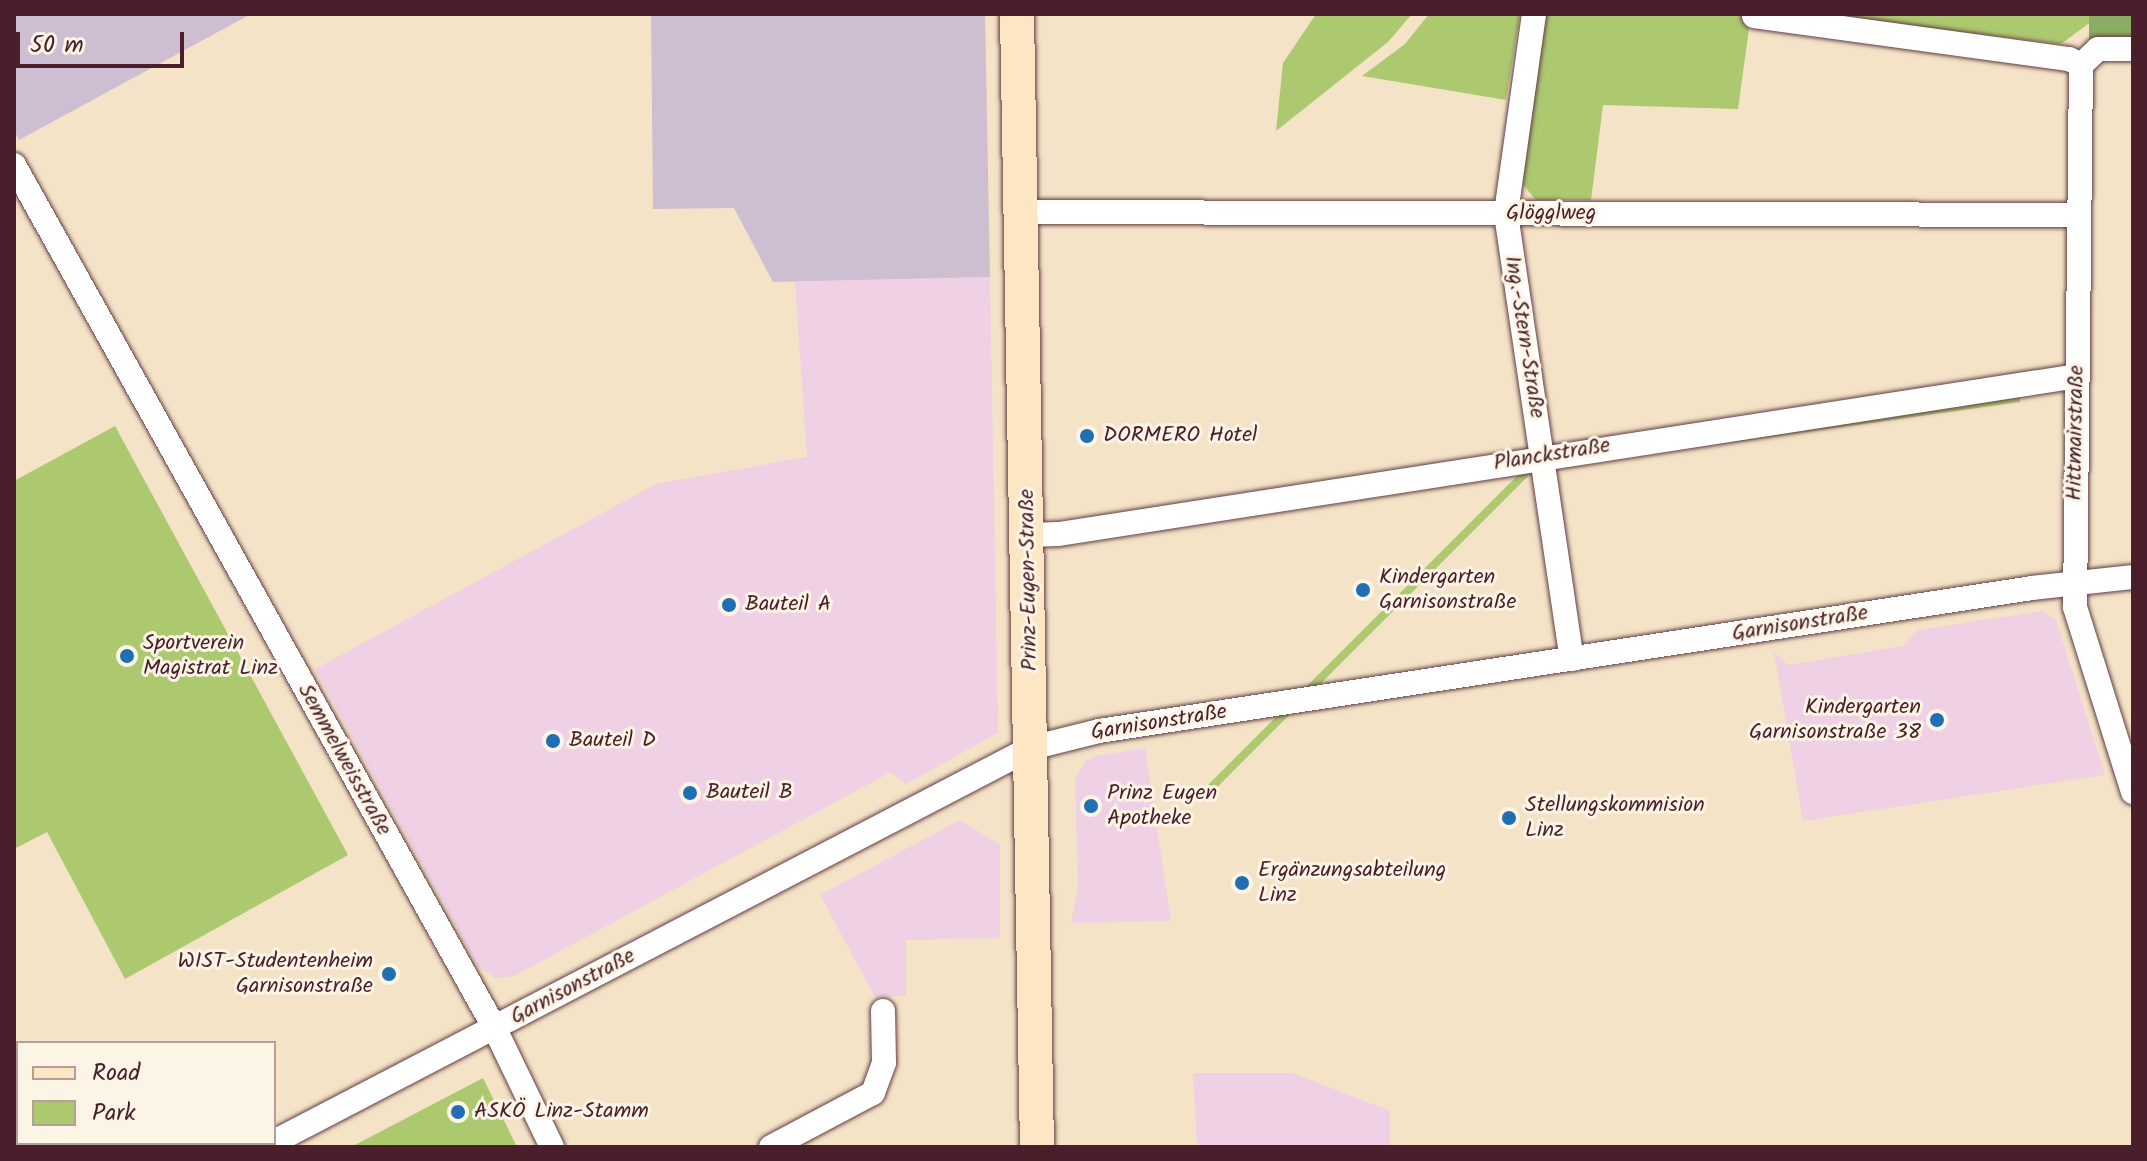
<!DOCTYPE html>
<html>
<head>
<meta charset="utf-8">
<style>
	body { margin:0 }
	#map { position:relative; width:2147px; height:1161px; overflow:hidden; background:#f4e3c7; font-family:Kalam,sans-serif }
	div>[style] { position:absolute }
	.built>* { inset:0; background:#f0d0e4 }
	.industrial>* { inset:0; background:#cebed1 }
	.green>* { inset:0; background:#acc970; transform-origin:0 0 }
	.forest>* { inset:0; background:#89ad62; transform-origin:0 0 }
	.roads { filter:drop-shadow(0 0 2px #643c42) drop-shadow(0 0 2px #643c42) }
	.street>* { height:24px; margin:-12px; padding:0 12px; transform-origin:12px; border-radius:12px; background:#fff }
	.secondary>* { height:34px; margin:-17px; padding:0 17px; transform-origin:17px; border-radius:17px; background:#fce6c4 }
	.dots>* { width:22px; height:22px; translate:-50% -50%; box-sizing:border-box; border:4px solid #fcf5e5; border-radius:50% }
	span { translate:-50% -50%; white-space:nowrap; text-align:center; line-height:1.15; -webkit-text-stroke:6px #fcf5e5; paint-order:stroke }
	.street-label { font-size:22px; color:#4a1f2b }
	.poi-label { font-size:22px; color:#4a1f2b }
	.left { translate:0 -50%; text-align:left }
	.right { translate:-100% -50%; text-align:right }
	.frame { position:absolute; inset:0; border:16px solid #4a1f2b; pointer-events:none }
	.legend { position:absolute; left:16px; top:1041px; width:260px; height:104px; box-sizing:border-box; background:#fcf5e5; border:2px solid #b59f9b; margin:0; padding:10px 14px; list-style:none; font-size:24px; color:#4a1f2b }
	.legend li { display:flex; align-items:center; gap:16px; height:40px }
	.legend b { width:40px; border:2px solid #b59f9b }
	.scale { position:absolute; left:16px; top:32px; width:168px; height:36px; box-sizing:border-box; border:4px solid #4a1f2b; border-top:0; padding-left:10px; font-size:24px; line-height:28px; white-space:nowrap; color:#4a1f2b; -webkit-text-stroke:6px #fcf5e5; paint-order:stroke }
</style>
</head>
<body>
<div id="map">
	<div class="built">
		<div style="clip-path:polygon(990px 277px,998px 733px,906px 784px,891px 772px,514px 976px,495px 978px,478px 966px,315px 669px,656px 484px,807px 457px,795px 282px)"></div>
		<div style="clip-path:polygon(2042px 611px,2056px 620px,2105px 775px,1803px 821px,1774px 652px,1788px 665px,1903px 646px,1918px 630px)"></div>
		<div style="clip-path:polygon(1145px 748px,1171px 921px,1071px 923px,1078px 887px,1075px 778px,1086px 761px,1096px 756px)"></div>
		<div style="clip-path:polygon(960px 820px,1000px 845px,1000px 938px,906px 940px,906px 996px,875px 997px,820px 895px)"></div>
		<div style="clip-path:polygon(1193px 1073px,1292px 1073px,1390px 1111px,1390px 1147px,1197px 1147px)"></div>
	</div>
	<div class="industrial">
		<div style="clip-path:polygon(14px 14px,251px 14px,19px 140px,14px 130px)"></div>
		<div style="clip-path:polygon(651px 14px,985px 14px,990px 277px,773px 282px,734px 208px,653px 209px)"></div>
	</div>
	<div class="green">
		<div style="clip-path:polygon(1316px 14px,1412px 14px,1388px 42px,1276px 131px,1283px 63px)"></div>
		<div style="clip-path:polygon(1429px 14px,1520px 14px,1506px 100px,1362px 76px,1405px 44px)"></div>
		<div style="clip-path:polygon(1546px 14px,1751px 14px,1738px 109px,1603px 105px,1591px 200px,1536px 200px,1520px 181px)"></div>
		<div style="clip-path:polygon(1814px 14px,2133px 14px,2133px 19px,2099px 16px,2061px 44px)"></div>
		<div style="left:2019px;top:395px;width:7px;height:461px;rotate:82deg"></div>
		<div style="clip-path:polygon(115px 426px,348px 855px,125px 979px,47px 832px,14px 849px,14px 481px)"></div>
		<div style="left:1523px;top:470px;width:8px;height:461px;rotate:45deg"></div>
		<div style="clip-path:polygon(483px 1078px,517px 1147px,351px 1147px)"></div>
	</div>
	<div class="forest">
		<div style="left:2089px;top:14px;width:44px;height:39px"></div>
	</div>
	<div class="roads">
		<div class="street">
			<div style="left:1534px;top:14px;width:202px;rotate:98deg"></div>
			<div style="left:1506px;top:214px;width:450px;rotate:81.6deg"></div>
			<div style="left:1754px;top:16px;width:318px;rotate:7.8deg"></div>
			<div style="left:2069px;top:59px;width:13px;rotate:27deg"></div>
			<div style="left:2081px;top:65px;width:542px;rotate:90.63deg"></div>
			<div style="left:2075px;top:607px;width:194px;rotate:72.6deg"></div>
			<div style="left:2081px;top:65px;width:23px;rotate:-43deg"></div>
			<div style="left:2098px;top:49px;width:35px"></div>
			<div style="left:14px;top:165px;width:989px;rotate:60.89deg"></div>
			<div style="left:495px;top:1029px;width:131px;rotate:64.2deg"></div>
			<div style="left:1022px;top:212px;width:1057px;rotate:0.16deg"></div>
			<div style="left:1028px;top:535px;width:31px;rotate:-2deg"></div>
			<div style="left:1059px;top:534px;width:1030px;rotate:-8.82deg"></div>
			<div style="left:274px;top:1142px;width:853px;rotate:-27.5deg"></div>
			<div style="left:1031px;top:748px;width:70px;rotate:-14deg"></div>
			<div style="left:1099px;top:731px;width:944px;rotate:-8.71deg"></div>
			<div style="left:2032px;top:588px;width:102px;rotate:-6.2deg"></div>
			<div style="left:771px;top:1147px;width:115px;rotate:-27.9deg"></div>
			<div style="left:873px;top:1093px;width:32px;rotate:-70deg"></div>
			<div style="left:884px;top:1063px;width:52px;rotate:-91.1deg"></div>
		</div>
		<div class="secondary">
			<div style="left:1017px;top:14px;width:1133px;rotate:88.99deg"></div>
		</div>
	</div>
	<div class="dots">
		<div style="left:1087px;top:436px;background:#1f6fb2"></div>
		<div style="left:1363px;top:590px;background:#1f6fb2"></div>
		<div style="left:729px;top:605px;background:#1f6fb2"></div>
		<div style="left:127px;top:656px;background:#1f6fb2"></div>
		<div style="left:1937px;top:720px;background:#1f6fb2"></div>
		<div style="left:553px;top:741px;background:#1f6fb2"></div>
		<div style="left:690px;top:793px;background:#1f6fb2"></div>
		<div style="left:1091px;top:806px;background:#1f6fb2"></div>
		<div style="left:1509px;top:818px;background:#1f6fb2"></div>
		<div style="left:1242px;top:883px;background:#1f6fb2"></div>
		<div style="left:389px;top:974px;background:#1f6fb2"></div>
		<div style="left:458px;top:1112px;background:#1f6fb2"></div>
	</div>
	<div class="street-label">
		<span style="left:1551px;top:214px">Glögglweg</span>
		<span style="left:1524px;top:337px;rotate:81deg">Ing.-Stern-Straße</span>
		<span style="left:2076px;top:433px;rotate:-89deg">Hittmairstraße</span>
		<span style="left:1552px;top:455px;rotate:-9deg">Planckstraße</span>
		<span style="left:1029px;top:580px;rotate:-91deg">Prinz-Eugen-Straße</span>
		<span style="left:1800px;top:624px;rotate:-9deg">Garnisonstraße</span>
		<span style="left:1159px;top:723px;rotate:-9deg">Garnisonstraße</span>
		<span style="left:344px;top:760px;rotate:61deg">Semmelweisstraße</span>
		<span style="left:573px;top:987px;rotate:-28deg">Garnisonstraße</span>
	</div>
	<div class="poi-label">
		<span class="left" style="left:1103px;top:436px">DORMERO Hotel</span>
		<span class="left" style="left:1379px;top:590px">Kindergarten<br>Garnisonstraße</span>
		<span class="left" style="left:745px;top:605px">Bauteil A</span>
		<span class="left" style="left:143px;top:656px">Sportverein<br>Magistrat Linz</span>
		<span class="right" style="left:1921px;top:720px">Kindergarten<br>Garnisonstraße 38</span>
		<span class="left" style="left:569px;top:741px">Bauteil D</span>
		<span class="left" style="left:706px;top:793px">Bauteil B</span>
		<span class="left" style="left:1107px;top:806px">Prinz Eugen<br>Apotheke</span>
		<span class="left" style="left:1525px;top:818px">Stellungskommision<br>Linz</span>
		<span class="left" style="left:1258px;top:883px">Ergänzungsabteilung<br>Linz</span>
		<span class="right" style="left:373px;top:974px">WIST-Studentenheim<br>Garnisonstraße</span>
		<span class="left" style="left:474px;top:1112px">ASKÖ Linz-Stamm</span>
	</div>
	<div class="frame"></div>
	<ul class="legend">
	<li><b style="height:10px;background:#fce6c4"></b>Road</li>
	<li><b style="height:22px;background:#acc970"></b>Park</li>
	</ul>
	<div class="scale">50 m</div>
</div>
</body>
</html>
